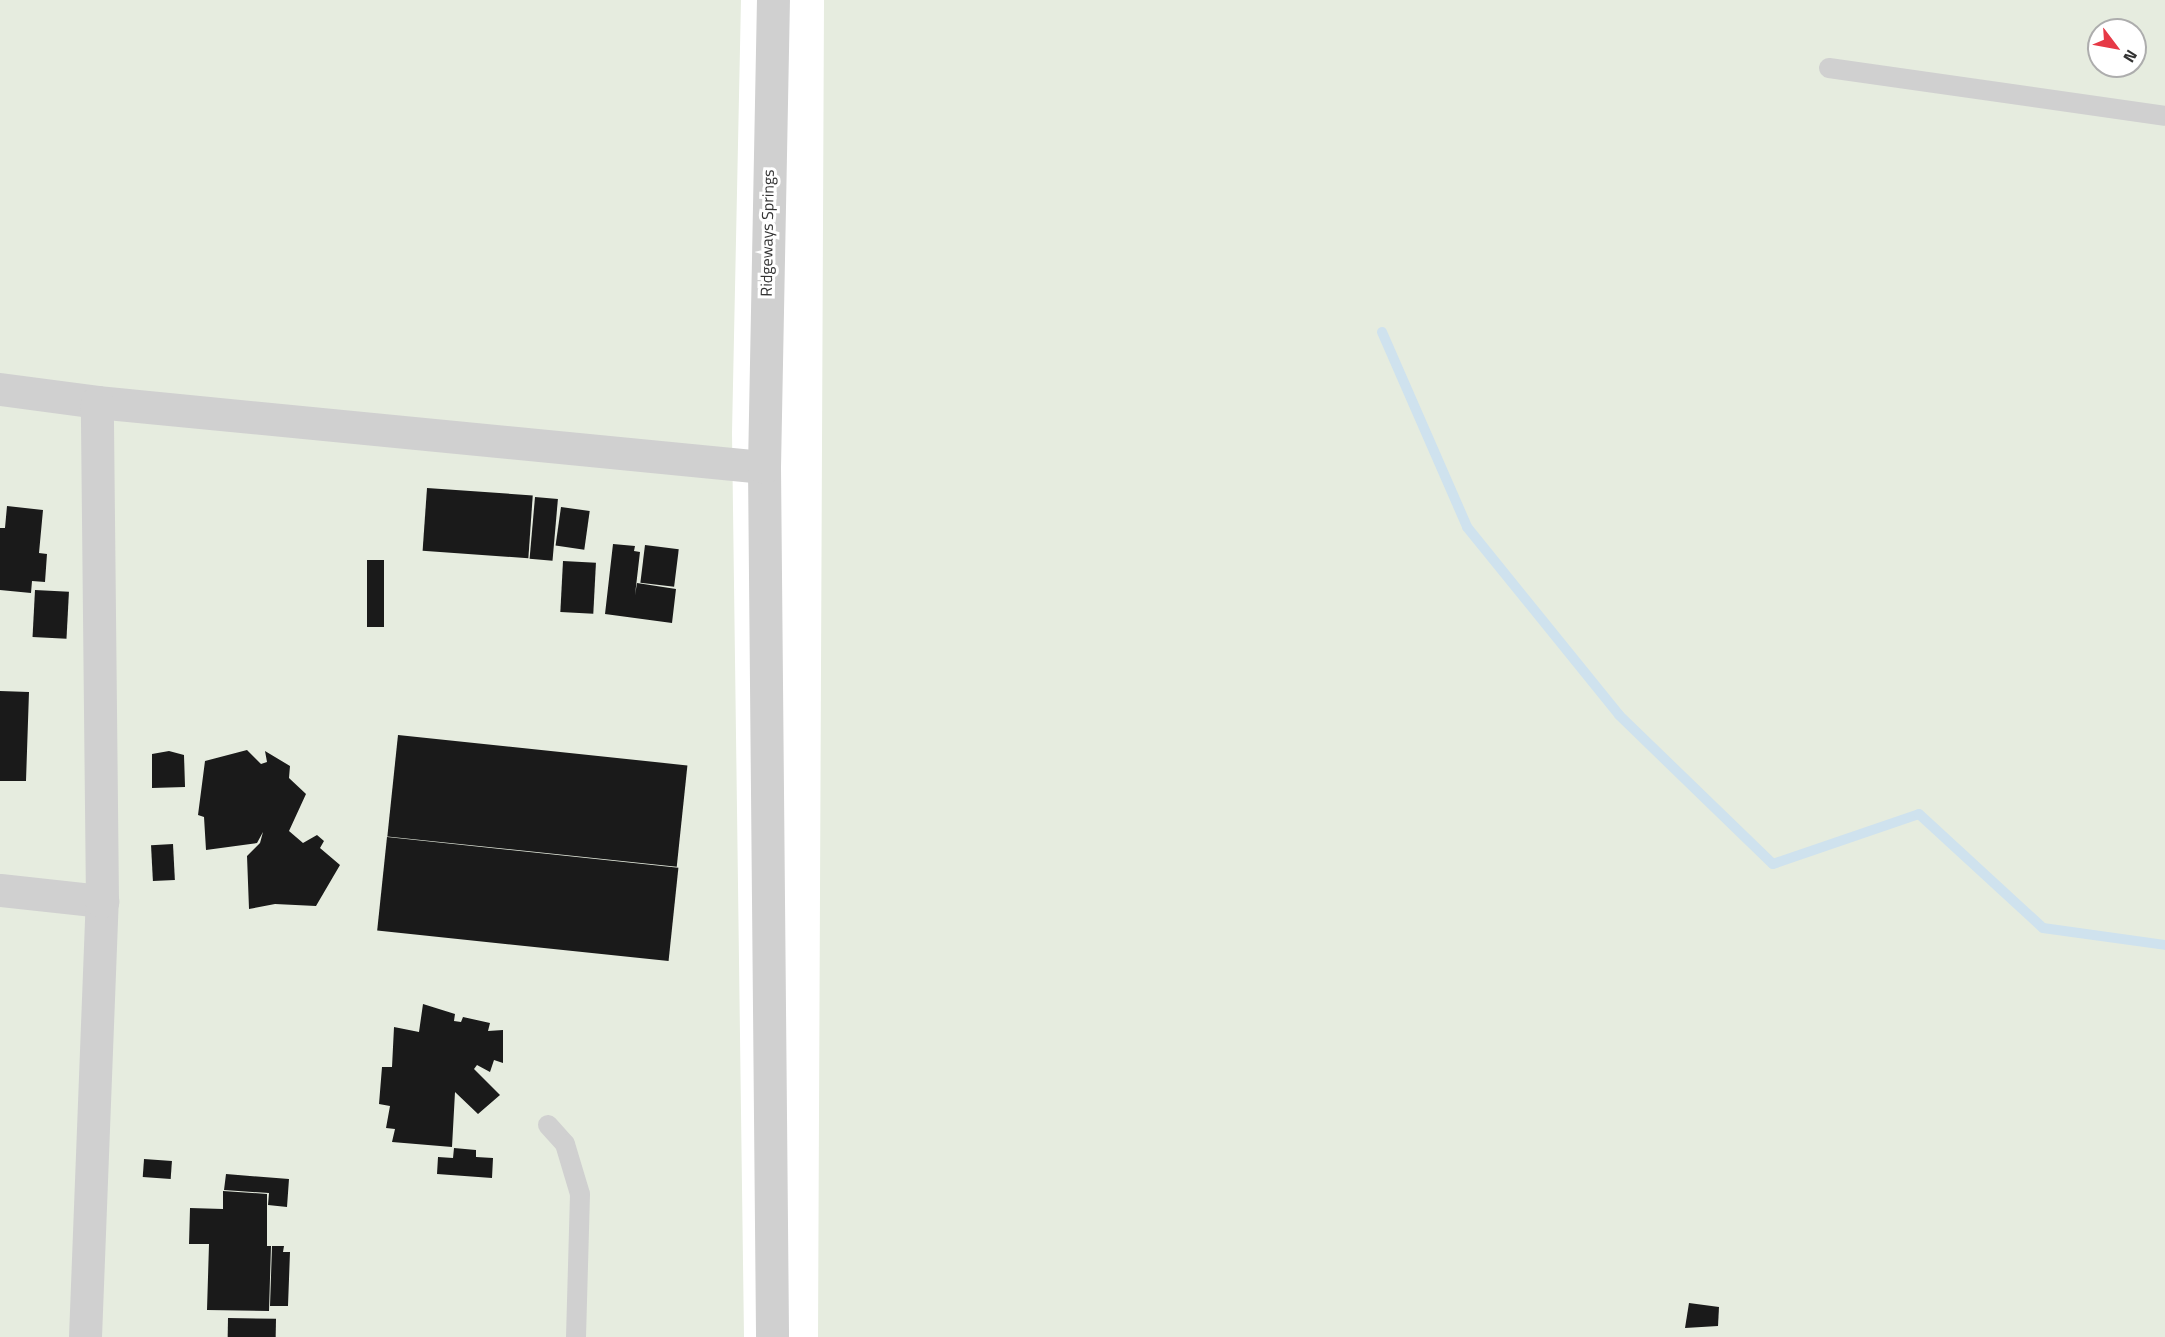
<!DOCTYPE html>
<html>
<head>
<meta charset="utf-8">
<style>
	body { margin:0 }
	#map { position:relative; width:2165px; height:1337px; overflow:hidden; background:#fff; font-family:"Titillium Web",sans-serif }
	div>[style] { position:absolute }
	.green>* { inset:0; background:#e6ecdf }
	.stream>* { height:10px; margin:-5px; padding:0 5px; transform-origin:5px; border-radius:5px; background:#cfe2ee }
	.building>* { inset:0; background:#1a1a1a; transform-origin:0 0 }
	.lane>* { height:20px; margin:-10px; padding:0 10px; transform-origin:10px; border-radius:10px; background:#d0d0d0 }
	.street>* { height:33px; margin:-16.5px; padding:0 16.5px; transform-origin:16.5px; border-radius:16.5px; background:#d0d0d0 }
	span { translate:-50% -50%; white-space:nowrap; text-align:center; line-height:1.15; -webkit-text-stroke:6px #fff; paint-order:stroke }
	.street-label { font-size:16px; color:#333 }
	.north { position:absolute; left:2087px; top:18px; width:60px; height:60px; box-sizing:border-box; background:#fff; border:2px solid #adadad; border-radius:50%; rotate:122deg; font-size:16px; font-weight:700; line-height:24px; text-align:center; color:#333 }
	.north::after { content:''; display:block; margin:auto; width:21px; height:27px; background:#e63946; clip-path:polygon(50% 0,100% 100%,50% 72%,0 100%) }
</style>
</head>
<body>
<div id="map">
	<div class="green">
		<div style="clip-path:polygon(0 0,741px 0,732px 433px,744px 1337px,0 1337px)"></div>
		<div style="clip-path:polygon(evenodd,824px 0,2165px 0,2165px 1337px,818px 1337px,824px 0,2099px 30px,2135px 30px,2135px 66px,2099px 66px,2099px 30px)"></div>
	</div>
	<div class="stream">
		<div style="left:1382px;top:332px;width:213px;rotate:66.4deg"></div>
		<div style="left:1467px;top:527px;width:242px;rotate:51deg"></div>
		<div style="left:1619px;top:715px;width:214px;rotate:44.1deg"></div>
		<div style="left:1773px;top:864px;width:154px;rotate:-18.9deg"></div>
		<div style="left:1919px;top:814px;width:168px;rotate:42.6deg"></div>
		<div style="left:2043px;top:928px;width:123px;rotate:7.9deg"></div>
	</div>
	<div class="building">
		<div style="left:427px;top:488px;width:106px;height:63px;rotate:4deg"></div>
		<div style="left:535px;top:497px;width:23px;height:62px;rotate:5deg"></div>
		<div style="clip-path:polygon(7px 506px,43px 510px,39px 553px,47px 554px,45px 582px,32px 581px,31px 593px,0 590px,0 528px,5px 528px)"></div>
		<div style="left:561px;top:507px;width:29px;height:39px;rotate:8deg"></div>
		<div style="clip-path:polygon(613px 544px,635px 546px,634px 551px,640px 552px,635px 595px,637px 583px,676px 589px,672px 623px,605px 614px)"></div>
		<div style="left:645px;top:545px;width:34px;height:38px;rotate:7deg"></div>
		<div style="left:367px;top:560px;width:17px;height:67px"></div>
		<div style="left:563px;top:561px;width:33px;height:51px;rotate:3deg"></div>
		<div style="left:35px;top:590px;width:34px;height:47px;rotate:3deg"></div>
		<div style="clip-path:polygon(0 691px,29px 692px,26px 781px,0 781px,0 757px,13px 756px,0 757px)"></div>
		<div style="left:398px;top:735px;width:291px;height:102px;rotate:6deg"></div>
		<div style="clip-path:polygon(247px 750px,261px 764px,267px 762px,265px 751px,290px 766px,289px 778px,306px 794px,289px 831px,303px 843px,317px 835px,324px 841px,320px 848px,340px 865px,316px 906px,275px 904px,249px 909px,247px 856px,260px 843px,263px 832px,257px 843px,206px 850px,204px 817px,198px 815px,205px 761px)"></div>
		<div style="clip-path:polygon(169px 751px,184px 755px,185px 787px,152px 788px,152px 754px)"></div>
		<div style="left:387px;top:837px;width:293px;height:94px;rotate:6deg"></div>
		<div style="left:173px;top:844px;width:36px;height:22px;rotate:87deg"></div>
		<div style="clip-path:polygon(423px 1004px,455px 1014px,454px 1021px,461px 1022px,463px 1017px,490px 1023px,488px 1031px,503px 1030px,503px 1063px,494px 1060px,490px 1072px,477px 1065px,474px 1069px,500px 1095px,478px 1114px,455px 1092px,452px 1147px,392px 1142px,395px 1129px,386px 1128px,390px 1106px,379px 1104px,382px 1067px,392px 1067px,394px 1027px,419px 1032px)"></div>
		<div style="clip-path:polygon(454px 1148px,476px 1150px,476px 1157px,493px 1158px,492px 1178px,437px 1174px,438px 1157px,453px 1158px)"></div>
		<div style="left:144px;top:1159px;width:28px;height:18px;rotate:4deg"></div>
		<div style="clip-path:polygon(226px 1174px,289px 1179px,287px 1207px,268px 1205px,269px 1193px,224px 1190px)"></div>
		<div style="clip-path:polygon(223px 1191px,267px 1194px,267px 1246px,271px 1246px,269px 1311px,207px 1310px,209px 1244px,189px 1244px,190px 1208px,223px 1209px)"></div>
		<div style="clip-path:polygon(272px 1246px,284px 1246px,283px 1252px,290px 1252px,288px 1306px,270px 1306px)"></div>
		<div style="clip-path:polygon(1689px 1303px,1719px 1307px,1718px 1326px,1685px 1328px)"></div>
		<div style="left:228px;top:1318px;width:48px;height:19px;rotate:1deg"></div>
	</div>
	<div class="lane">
		<div style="left:1829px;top:68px;width:339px;rotate:8.1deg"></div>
		<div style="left:548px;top:1125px;width:25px;rotate:48deg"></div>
		<div style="left:565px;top:1144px;width:52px;rotate:73.3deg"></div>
		<div style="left:580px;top:1194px;width:143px;rotate:91.6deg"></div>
	</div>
	<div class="street">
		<div style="left:0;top:389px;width:98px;rotate:7.6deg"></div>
		<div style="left:97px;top:402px;width:670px;rotate:5.57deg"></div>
		<div style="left:764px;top:467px;width:870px;rotate:89.47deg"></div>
		<div style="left:764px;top:467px;width:467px;rotate:-88.9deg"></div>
		<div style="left:0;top:890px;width:103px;rotate:6.2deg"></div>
		<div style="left:85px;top:1337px;width:436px;rotate:-87.8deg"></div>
		<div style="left:102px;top:901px;width:499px;rotate:-90.6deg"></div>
	</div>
	<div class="street-label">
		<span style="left:767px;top:233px;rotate:-89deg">Ridgeways Springs</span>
	</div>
	<div class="north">N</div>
</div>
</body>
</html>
